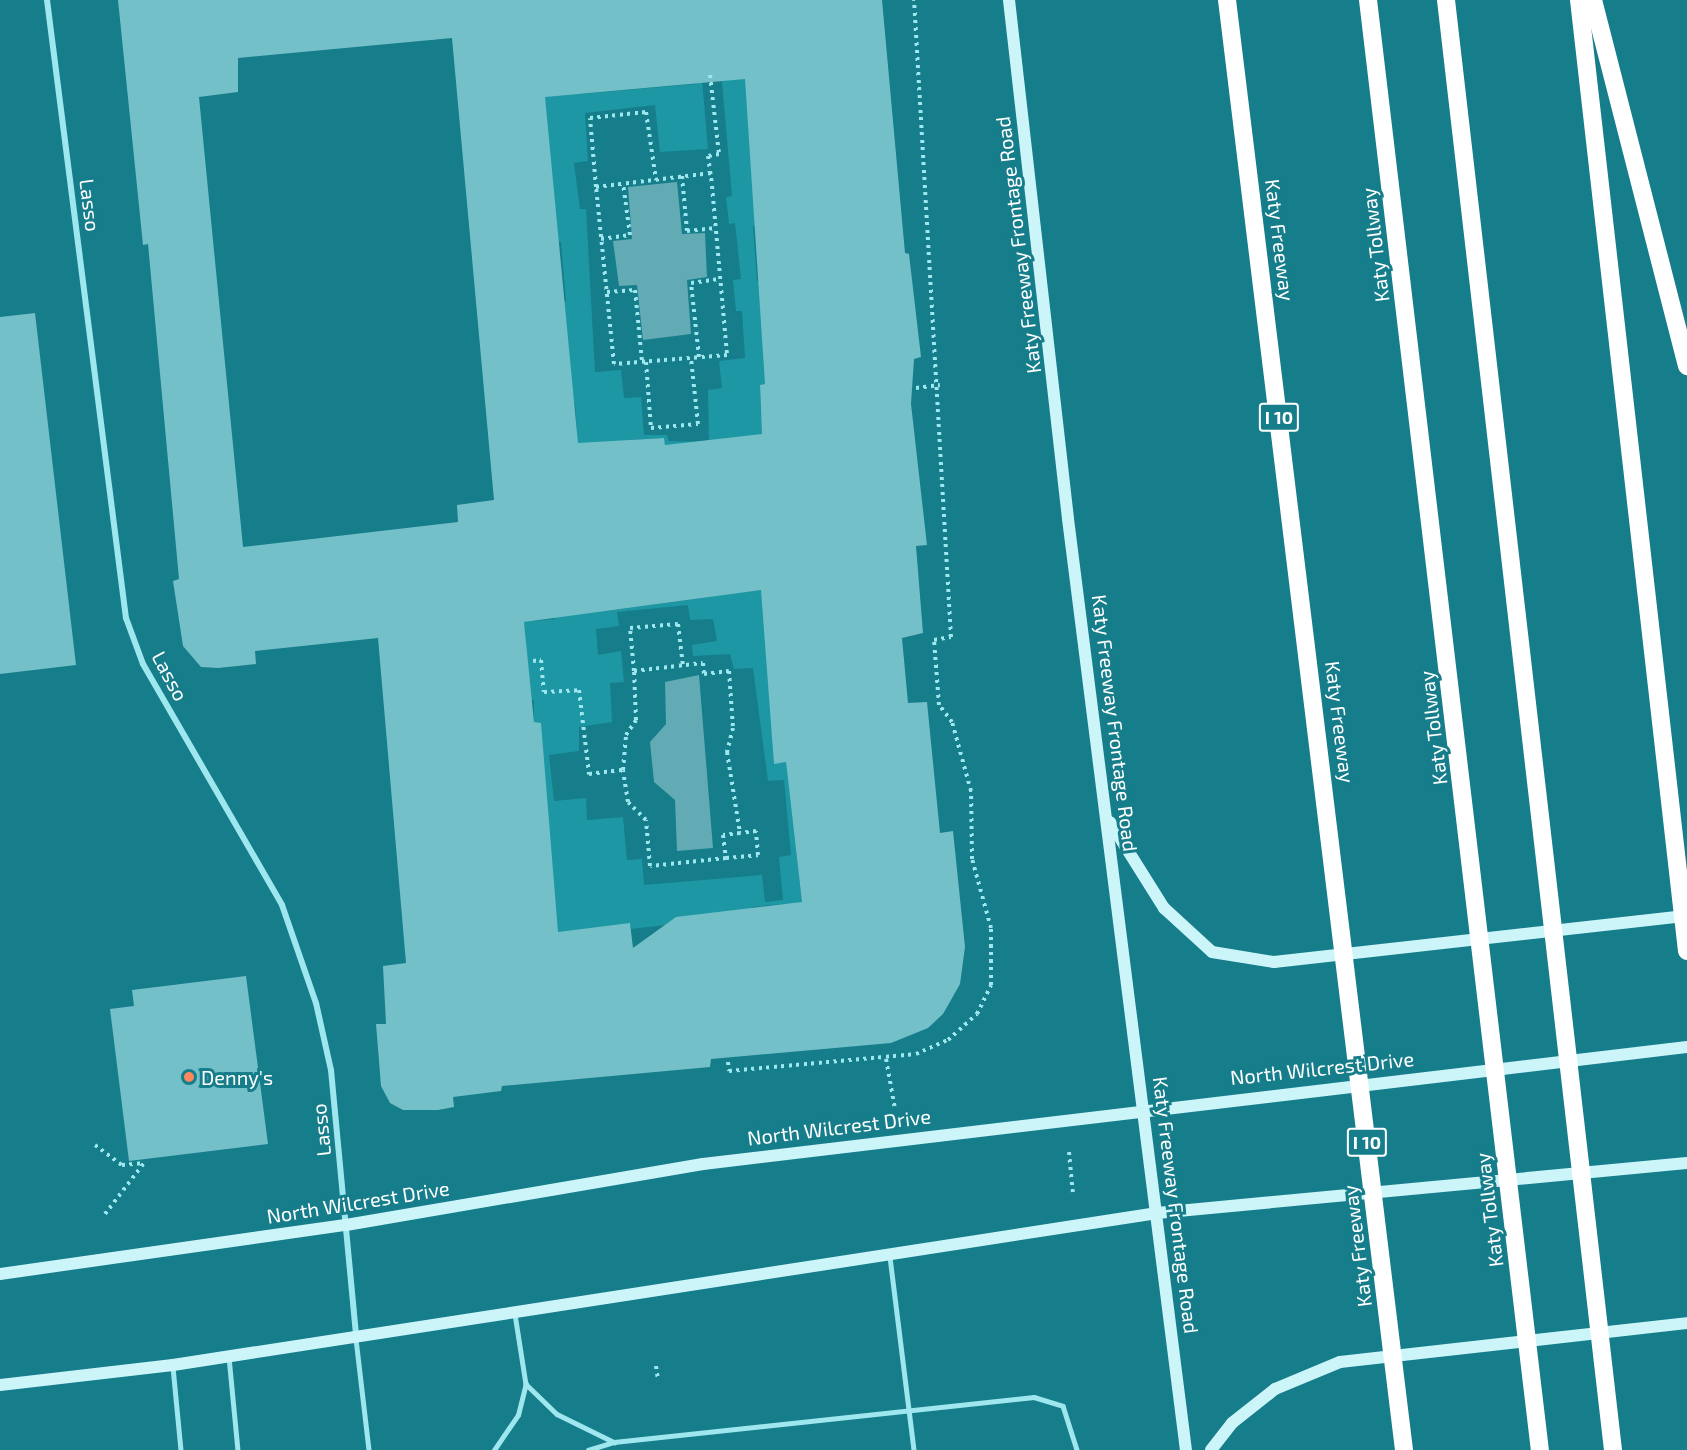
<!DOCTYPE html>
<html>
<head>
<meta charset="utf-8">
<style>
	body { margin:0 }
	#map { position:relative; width:1687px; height:1450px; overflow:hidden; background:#167d8b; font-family:"Exo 2",sans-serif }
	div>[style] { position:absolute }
	.green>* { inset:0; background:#1e97a4 }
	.water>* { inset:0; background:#62abb4 }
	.building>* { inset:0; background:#73c0c9 }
	.path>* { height:4px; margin-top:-2px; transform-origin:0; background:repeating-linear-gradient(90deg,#9fe7ef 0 3px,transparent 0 7.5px) }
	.lane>* { height:4.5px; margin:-2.25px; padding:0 2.25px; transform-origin:2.25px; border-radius:2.25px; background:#9fe7ef }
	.street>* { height:6px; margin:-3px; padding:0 3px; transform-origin:3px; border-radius:3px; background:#9fe7ef }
	.secondary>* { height:12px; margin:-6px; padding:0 6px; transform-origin:6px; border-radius:6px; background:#ccf5fa }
	.highway>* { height:18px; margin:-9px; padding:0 9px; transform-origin:9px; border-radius:9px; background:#fff }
	.dots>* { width:16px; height:16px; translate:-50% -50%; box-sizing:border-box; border:3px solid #167d8b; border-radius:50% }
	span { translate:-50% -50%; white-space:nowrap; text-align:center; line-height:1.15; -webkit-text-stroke:6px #167d8b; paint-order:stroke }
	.shield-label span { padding:2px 4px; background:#167d8b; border:2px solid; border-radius:4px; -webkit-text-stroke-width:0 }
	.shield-label { font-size:18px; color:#fff; font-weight:700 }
	.street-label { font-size:20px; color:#fff }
	.poi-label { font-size:20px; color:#fff }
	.left { translate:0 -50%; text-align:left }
</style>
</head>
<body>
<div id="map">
	<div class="green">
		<div style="clip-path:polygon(evenodd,746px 57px,755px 200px,762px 224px,753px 226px,757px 281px,762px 281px,764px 366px,769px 366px,771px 384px,760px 385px,761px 415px,766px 415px,768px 428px,758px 440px,742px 442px,742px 437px,695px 448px,695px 443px,665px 445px,664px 438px,626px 440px,626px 449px,584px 453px,571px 434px,577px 431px,575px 403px,569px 403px,566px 383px,571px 382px,566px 321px,560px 321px,559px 302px,566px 301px,561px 242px,552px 241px,550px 161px,545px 161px,545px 108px,540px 107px,537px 77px,554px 75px,555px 82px,580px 79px,582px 94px,696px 84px,695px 70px,720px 68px,719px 60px,746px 57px,721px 70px,732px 196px,726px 197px,729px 224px,735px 223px,741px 279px,733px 280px,736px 311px,742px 311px,745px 358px,719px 361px,722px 388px,708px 390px,709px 442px,669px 441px,667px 435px,644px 435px,641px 397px,624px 398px,621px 370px,595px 372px,586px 209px,580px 209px,574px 163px,588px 161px,585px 113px,655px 105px,660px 152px,708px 149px,702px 80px,697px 72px,721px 70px)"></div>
		<div style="clip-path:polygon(evenodd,755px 584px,768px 592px,774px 763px,786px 762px,803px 910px,785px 904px,752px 907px,753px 915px,631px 929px,630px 923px,555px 945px,541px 723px,534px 722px,534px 700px,528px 700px,525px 627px,518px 628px,524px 616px,524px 622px,555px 619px,556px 609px,606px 611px,710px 597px,755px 584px,688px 605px,690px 620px,713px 619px,717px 641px,692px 645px,693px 656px,730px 654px,734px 669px,753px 668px,768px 781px,784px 780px,791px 855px,779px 857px,783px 900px,765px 902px,762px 875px,644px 885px,642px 859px,627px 860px,623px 817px,587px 820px,586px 798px,554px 801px,549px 755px,579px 751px,579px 727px,612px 722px,610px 683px,624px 682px,621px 651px,598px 655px,596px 629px,619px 626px,617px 612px,688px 605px)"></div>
	</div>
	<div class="water">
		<div style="clip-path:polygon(677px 182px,682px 234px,705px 233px,707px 277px,687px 280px,691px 334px,643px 340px,637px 285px,619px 286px,613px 241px,632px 239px,628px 187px)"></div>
		<div style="clip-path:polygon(699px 675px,713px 848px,677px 851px,675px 800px,654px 782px,650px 742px,666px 724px,665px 682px)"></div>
	</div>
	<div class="building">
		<div style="clip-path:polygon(evenodd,118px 0,882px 0,905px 253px,909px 254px,921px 357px,914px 359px,911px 404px,927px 545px,916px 546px,923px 633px,902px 638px,908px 703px,927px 702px,940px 833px,953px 831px,965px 947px,960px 984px,943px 1014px,928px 1028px,891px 1043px,711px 1059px,710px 1067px,502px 1086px,501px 1091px,453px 1097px,454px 1107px,438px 1110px,403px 1110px,390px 1103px,381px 1086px,376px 1024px,386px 1024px,383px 966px,406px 963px,378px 638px,255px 651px,256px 664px,218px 668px,201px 667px,183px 646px,173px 581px,179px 579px,148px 244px,143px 245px,118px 0,452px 38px,494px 500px,457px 505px,458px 522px,243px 547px,199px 97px,238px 92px,238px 58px,452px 38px,118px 0,745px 79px,765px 384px,760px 385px,762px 434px,665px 445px,664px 438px,578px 443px,545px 97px,745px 79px,118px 0,761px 590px,774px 764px,786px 762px,802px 902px,676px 917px,633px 948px,630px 923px,558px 932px,541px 723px,534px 722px,524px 622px,761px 590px)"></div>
		<div style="clip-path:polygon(35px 313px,76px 665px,0 674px,0 317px)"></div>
		<div style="clip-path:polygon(246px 976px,268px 1144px,129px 1161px,110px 1009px,134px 1006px,132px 990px)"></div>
	</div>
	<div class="path">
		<div style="left:710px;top:75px;width:80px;rotate:83.5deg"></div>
		<div style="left:719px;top:154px;width:11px;rotate:170deg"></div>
		<div style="left:708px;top:156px;width:30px;rotate:82deg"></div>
		<div style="left:712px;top:186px;width:170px;rotate:84.9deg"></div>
		<div style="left:727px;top:355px;width:113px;rotate:175.4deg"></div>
		<div style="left:614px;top:364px;width:178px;rotate:-95.8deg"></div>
		<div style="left:596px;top:187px;width:116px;rotate:-6.9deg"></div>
		<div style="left:682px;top:176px;width:55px;rotate:84.8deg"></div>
		<div style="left:687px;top:231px;width:29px;rotate:-6deg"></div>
		<div style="left:596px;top:187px;width:69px;rotate:-95deg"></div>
		<div style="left:590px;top:118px;width:56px;rotate:-6.1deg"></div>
		<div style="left:646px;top:112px;width:69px;rotate:81.6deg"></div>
		<div style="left:601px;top:239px;width:29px;rotate:-8deg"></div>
		<div style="left:630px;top:235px;width:52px;rotate:-97.7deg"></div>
		<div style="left:607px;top:292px;width:28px;rotate:-4deg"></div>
		<div style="left:635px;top:290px;width:72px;rotate:84.4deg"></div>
		<div style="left:699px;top:357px;width:74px;rotate:-96.2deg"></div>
		<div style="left:691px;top:283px;width:30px;rotate:-8deg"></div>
		<div style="left:646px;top:362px;width:66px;rotate:85.7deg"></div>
		<div style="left:651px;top:428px;width:47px;rotate:-4.9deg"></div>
		<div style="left:698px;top:424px;width:66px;rotate:-96.1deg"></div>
		<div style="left:916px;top:388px;width:24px;rotate:-7deg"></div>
		<div style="left:533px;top:661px;width:8px;rotate:-7deg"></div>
		<div style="left:541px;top:660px;width:32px;rotate:85deg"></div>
		<div style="left:544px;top:692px;width:35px;rotate:-3deg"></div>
		<div style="left:579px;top:690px;width:85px;rotate:83.2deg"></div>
		<div style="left:589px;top:774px;width:34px;rotate:-7deg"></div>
		<div style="left:703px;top:663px;width:11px;rotate:85deg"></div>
		<div style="left:704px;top:674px;width:25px;rotate:-7deg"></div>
		<div style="left:729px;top:671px;width:57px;rotate:86deg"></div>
		<div style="left:733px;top:728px;width:25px;rotate:104deg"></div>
		<div style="left:727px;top:752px;width:82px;rotate:80.9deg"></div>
		<div style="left:740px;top:833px;width:17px;rotate:173deg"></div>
		<div style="left:723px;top:835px;width:23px;rotate:83deg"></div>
		<div style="left:726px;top:858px;width:76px;rotate:174deg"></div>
		<div style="left:650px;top:866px;width:46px;rotate:-95deg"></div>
		<div style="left:646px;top:820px;width:25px;rotate:-135deg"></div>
		<div style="left:628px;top:802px;width:32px;rotate:-99deg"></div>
		<div style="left:623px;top:770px;width:35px;rotate:-85deg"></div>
		<div style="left:626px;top:735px;width:18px;rotate:-56deg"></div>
		<div style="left:636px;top:720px;width:49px;rotate:-92.3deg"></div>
		<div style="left:634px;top:671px;width:69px;rotate:-6.6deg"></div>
		<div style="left:634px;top:671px;width:43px;rotate:-95.3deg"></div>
		<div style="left:630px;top:628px;width:48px;rotate:-4.8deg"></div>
		<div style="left:678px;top:624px;width:42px;rotate:83.2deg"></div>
		<div style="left:726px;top:858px;width:32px;rotate:-5deg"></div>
		<div style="left:758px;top:855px;width:24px;rotate:-95deg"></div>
		<div style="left:756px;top:831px;width:16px;rotate:173deg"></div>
		<div style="left:886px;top:1059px;width:51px;rotate:79.8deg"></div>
		<div style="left:728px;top:1062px;width:9px;rotate:84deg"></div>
		<div style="left:729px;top:1071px;width:188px;rotate:-5.2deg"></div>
		<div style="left:916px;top:1054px;width:35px;rotate:-24deg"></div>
		<div style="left:948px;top:1040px;width:39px;rotate:-42deg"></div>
		<div style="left:977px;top:1014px;width:32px;rotate:-64deg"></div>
		<div style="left:991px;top:985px;width:57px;rotate:-90deg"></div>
		<div style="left:991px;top:928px;width:72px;rotate:-105.4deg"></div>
		<div style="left:972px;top:859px;width:68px;rotate:-90.8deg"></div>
		<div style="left:971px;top:791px;width:72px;rotate:-105.4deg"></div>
		<div style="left:952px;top:722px;width:21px;rotate:-127deg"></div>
		<div style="left:939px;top:705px;width:65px;rotate:-94.4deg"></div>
		<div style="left:934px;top:640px;width:17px;rotate:-10deg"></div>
		<div style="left:951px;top:637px;width:638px;rotate:-93.32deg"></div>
		<div style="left:95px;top:1145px;width:34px;rotate:37deg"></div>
		<div style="left:122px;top:1165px;width:22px;rotate:-5deg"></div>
		<div style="left:1069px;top:1152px;width:42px;rotate:84.6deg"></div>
		<div style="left:105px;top:1214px;width:64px;rotate:-52.6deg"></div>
		<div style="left:656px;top:1366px;width:15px;rotate:82deg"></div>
	</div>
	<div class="lane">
		<div style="left:890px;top:1257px;width:194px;rotate:82.9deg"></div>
		<div style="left:515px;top:1314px;width:71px;rotate:81.1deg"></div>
		<div style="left:526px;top:1384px;width:43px;rotate:44.1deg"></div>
		<div style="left:557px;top:1414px;width:64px;rotate:26.2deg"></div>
		<div style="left:356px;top:1339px;width:112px;rotate:83.3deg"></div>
		<div style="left:229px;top:1357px;width:93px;rotate:84.5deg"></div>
		<div style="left:173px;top:1367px;width:83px;rotate:84.5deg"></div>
		<div style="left:494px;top:1450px;width:42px;rotate:-55.6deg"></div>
		<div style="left:518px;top:1415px;width:32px;rotate:-76deg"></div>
		<div style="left:588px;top:1450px;width:27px;rotate:-17deg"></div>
		<div style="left:614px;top:1442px;width:422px;rotate:-6.1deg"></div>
		<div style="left:1034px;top:1397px;width:30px;rotate:17deg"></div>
		<div style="left:1063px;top:1406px;width:46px;rotate:72.3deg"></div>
	</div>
	<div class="street">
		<div style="left:47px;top:0;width:623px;rotate:82.72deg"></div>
		<div style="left:126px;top:618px;width:49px;rotate:69.7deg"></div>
		<div style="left:143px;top:664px;width:278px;rotate:60deg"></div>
		<div style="left:282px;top:905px;width:104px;rotate:70.9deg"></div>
		<div style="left:316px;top:1003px;width:69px;rotate:77.4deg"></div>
		<div style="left:331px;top:1070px;width:267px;rotate:84.6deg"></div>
	</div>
	<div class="secondary">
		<div style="left:1009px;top:0;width:522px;rotate:83.51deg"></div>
		<div style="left:1068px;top:519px;width:938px;rotate:82.78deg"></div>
		<div style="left:1110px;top:822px;width:102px;rotate:57.9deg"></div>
		<div style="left:1164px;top:908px;width:65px;rotate:42.5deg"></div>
		<div style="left:1212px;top:952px;width:63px;rotate:9.2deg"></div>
		<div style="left:1274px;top:962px;width:416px;rotate:-6.4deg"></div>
		<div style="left:0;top:1274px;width:349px;rotate:-8.1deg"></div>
		<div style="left:346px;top:1225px;width:362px;rotate:-9.7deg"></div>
		<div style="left:703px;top:1164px;width:991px;rotate:-6.78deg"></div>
		<div style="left:0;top:1385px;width:174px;rotate:-6.6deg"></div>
		<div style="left:173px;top:1365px;width:996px;rotate:-8.78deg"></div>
		<div style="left:1157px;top:1213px;width:532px;rotate:-5.39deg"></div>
		<div style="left:1211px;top:1450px;width:34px;rotate:-52deg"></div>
		<div style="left:1232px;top:1423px;width:55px;rotate:-38.3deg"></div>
		<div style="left:1275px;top:1389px;width:70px;rotate:-22.6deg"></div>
		<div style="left:1340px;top:1362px;width:349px;rotate:-6.4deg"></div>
	</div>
	<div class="highway">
		<div style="left:1227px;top:0;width:1461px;rotate:83.04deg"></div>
		<div style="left:1368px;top:0;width:1460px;rotate:83.24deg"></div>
		<div style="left:1446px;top:0;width:1460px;rotate:83.43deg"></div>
		<div style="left:1579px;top:0;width:957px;rotate:83.52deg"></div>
		<div style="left:1593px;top:0;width:378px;rotate:75.6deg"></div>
	</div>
	<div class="dots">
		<div style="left:189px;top:1077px;background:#ff875d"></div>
	</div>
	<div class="shield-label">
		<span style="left:1279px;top:417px">I 10</span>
		<span style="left:1367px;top:1142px">I 10</span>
	</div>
	<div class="street-label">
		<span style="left:90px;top:205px;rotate:83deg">Lasso</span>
		<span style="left:1280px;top:240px;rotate:83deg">Katy Freeway</span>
		<span style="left:1018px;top:245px;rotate:-97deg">Katy Freeway Frontage Road</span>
		<span style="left:1375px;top:245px;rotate:-97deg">Katy Tollway</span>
		<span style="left:170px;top:676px;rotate:62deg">Lasso</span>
		<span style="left:1340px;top:722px;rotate:83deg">Katy Freeway</span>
		<span style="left:1115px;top:723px;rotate:83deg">Katy Freeway Frontage Road</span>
		<span style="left:1433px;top:728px;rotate:-97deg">Katy Tollway</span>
		<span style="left:1322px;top:1068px;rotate:-6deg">North Wilcrest Drive</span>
		<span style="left:839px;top:1127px;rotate:-7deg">North Wilcrest Drive</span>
		<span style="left:321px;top:1130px;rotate:-96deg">Lasso</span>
		<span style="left:358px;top:1202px;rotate:-9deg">North Wilcrest Drive</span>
		<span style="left:1176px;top:1205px;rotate:83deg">Katy Freeway Frontage Road</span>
		<span style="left:1489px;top:1210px;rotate:-97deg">Katy Tollway</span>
		<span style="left:1357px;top:1246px;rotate:-97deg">Katy Freeway</span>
	</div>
	<div class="poi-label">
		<span class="left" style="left:201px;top:1077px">Denny's</span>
	</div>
</div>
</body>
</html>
